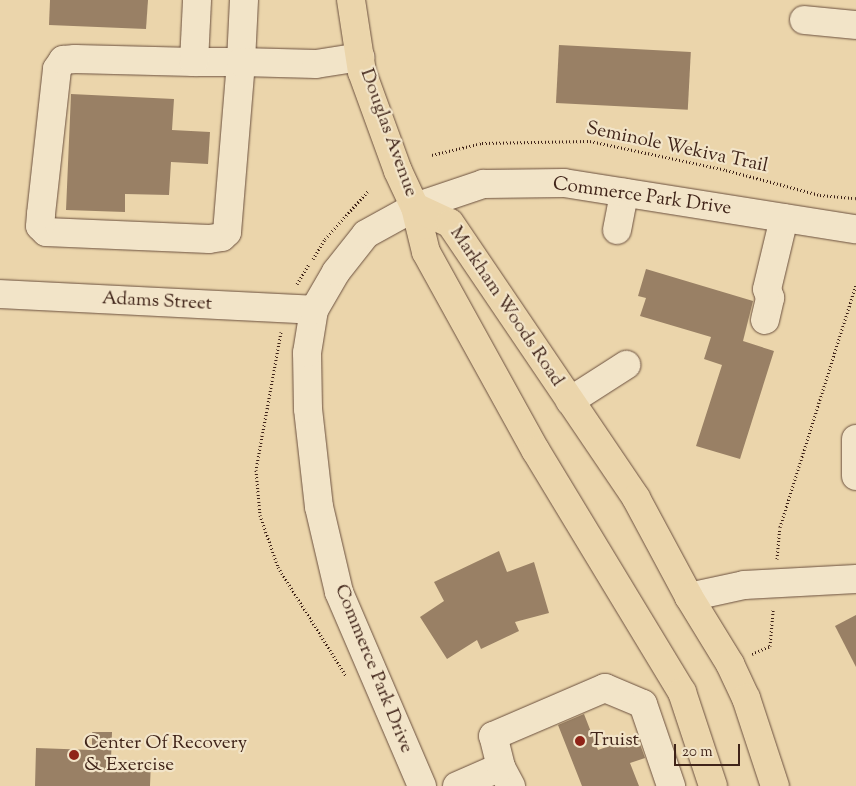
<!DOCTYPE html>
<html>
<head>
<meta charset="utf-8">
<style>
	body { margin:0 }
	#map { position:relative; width:856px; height:786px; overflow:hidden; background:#ebd5ab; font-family:"Sorts Mill Goudy",serif }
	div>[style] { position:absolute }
	.building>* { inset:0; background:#998065; transform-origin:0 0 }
	.path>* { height:3px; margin-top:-1.5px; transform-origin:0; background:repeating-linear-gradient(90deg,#402419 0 1px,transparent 0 3.5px) }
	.roads { filter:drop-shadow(0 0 1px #6b503e) drop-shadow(0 0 1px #6b503e) }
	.minor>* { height:28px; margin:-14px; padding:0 14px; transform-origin:14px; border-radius:14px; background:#f2e4c8 }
	.major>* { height:28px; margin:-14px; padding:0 14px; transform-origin:14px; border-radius:14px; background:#ebd5ab }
	.dots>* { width:14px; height:14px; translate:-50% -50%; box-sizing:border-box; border:2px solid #f2e4c8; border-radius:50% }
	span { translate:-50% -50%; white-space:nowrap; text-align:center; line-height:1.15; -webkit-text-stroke:4.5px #f2e4c8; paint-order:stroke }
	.street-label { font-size:19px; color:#402419 }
	.poi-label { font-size:19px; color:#402419 }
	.left { translate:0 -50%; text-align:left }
	.scale { position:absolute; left:674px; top:744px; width:66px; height:22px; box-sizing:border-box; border:2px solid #402419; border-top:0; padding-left:6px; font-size:15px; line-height:18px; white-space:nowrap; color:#402419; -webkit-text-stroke:4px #f2e4c8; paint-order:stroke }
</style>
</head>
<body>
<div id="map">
	<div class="building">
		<div style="clip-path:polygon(50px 0,148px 0,146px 29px,49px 25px)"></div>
		<div style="left:559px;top:45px;width:132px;height:58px;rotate:3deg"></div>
		<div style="clip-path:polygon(71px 94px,174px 99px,172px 130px,210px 132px,208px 164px,171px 162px,169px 195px,125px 194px,125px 212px,66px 210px)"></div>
		<div style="clip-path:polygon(646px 269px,753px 301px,743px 341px,774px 351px,740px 459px,696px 446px,722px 365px,704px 359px,711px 337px,640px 316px,646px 298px,638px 296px)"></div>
		<div style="clip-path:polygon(499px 551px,507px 572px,534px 562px,549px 613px,515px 622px,519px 631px,481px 649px,477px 640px,447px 659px,420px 617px,444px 601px,434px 582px)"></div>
		<div style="clip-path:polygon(856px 615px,856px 667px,835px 626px)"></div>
		<div style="clip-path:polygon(584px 714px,598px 750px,637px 736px,645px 758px,630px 763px,639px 786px,582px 786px,558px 725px)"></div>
		<div style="clip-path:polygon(92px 732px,112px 732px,111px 760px,151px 761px,150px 786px,35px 786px,36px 748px,92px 750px)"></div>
	</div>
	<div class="path">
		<div style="left:432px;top:155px;width:51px;rotate:-13.5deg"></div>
		<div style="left:482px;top:143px;width:108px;rotate:-1.1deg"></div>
		<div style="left:590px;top:141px;width:139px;rotate:12deg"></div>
		<div style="left:726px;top:170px;width:97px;rotate:14.9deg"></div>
		<div style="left:820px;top:195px;width:36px;rotate:5deg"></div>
		<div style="left:313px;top:259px;width:23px;rotate:-59deg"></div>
		<div style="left:325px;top:239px;width:66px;rotate:-48.1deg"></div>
		<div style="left:297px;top:284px;width:23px;rotate:-59deg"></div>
		<div style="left:281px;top:332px;width:140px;rotate:100.3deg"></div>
		<div style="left:256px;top:470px;width:45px;rotate:84.9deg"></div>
		<div style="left:260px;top:515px;width:55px;rotate:70.9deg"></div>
		<div style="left:278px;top:567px;width:128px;rotate:58deg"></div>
		<div style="left:777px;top:559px;width:32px;rotate:-85deg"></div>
		<div style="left:780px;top:527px;width:254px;rotate:-72.6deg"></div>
		<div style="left:752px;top:654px;width:20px;rotate:-24deg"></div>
		<div style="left:770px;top:646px;width:38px;rotate:-85deg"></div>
	</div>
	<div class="roads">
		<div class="minor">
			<div style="left:244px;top:0;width:62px;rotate:92.8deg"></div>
			<div style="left:241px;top:62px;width:171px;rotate:94.7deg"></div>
			<div style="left:227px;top:232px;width:7px;rotate:135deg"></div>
			<div style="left:222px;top:237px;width:13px;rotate:171deg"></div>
			<div style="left:209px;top:239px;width:163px;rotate:-177.5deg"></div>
			<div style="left:46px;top:232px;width:8px;rotate:-135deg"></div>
			<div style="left:40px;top:226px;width:12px;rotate:-85deg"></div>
			<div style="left:41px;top:214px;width:146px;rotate:-83.7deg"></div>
			<div style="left:57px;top:69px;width:11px;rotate:-56deg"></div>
			<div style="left:63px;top:60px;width:12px;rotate:-5deg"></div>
			<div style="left:75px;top:59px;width:119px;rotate:1.4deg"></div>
			<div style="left:194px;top:62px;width:47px"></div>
			<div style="left:241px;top:62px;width:75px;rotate:1.5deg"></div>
			<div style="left:316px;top:64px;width:45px;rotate:-9deg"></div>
			<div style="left:804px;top:20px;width:52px;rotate:5.5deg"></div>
			<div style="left:194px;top:62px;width:62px;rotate:-87.2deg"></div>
			<div style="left:617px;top:230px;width:38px;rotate:-79deg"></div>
			<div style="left:0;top:294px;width:314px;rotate:2.9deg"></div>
			<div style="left:765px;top:320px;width:23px;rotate:-77deg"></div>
			<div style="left:770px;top:298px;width:9px;rotate:-108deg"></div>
			<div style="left:767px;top:289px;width:73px;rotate:-76.5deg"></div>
			<div style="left:570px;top:401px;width:67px;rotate:-32.7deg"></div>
			<div style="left:856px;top:439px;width:37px;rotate:90deg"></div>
			<div style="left:689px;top:597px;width:56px;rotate:-12.3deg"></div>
			<div style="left:744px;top:585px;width:112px;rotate:-3.1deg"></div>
			<div style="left:422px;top:786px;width:211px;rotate:-113.2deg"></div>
			<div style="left:339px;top:592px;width:87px;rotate:-103.2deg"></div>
			<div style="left:319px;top:507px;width:99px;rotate:-96.4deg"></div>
			<div style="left:308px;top:409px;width:56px;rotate:-91deg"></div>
			<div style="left:307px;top:353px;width:44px;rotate:-80.8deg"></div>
			<div style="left:314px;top:310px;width:44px;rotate:-59.9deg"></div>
			<div style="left:336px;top:272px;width:48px;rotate:-51.7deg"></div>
			<div style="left:366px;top:234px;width:56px;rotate:-28.9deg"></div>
			<div style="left:415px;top:207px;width:72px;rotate:-18.7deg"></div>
			<div style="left:483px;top:184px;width:81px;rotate:-0.7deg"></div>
			<div style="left:564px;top:183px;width:296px;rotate:9deg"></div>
			<div style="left:457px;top:786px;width:48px;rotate:-23.4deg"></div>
			<div style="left:511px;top:786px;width:21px;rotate:-118deg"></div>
			<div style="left:501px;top:767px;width:32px;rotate:-104deg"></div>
			<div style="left:493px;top:736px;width:122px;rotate:-23.2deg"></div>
			<div style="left:605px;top:688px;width:41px;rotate:22.8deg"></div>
			<div style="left:643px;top:704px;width:87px;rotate:71.1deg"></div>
		</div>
		<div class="major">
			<div style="left:351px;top:0;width:73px;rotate:81.3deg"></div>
			<div style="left:362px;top:72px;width:105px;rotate:70deg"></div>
			<div style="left:398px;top:171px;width:40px;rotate:65deg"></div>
			<div style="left:415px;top:207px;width:46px;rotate:76.3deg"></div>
			<div style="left:426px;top:252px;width:227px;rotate:61.1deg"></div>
			<div style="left:536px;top:451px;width:282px;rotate:58.8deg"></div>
			<div style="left:682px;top:692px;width:99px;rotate:71.7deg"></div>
			<div style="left:415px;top:207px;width:38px;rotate:25deg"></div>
			<div style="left:450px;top:223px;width:332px;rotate:55.9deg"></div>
			<div style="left:636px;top:498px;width:112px;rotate:61.8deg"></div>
			<div style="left:689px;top:597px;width:79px;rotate:58.5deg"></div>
			<div style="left:730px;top:664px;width:38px;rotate:65deg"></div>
			<div style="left:746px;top:698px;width:93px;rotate:71.8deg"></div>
		</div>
	</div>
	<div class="dots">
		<div style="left:580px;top:741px;background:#8f2418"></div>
		<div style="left:74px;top:755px;background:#8f2418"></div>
	</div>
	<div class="street-label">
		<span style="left:388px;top:133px;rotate:70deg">Douglas Avenue</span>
		<span style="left:677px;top:148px;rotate:12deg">Seminole Wekiva Trail</span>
		<span style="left:642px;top:197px;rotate:8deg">Commerce Park Drive</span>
		<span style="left:157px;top:302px;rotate:3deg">Adams Street</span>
		<span style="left:506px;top:307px;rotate:56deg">Markham Woods Road</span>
		<span style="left:373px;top:669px;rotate:68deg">Commerce Park Drive</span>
	</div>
	<div class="poi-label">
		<span class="left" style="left:590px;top:741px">Truist</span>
		<span class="left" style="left:84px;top:755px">Center Of Recovery<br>&amp; Exercise</span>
	</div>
	<div class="scale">20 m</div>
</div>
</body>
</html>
